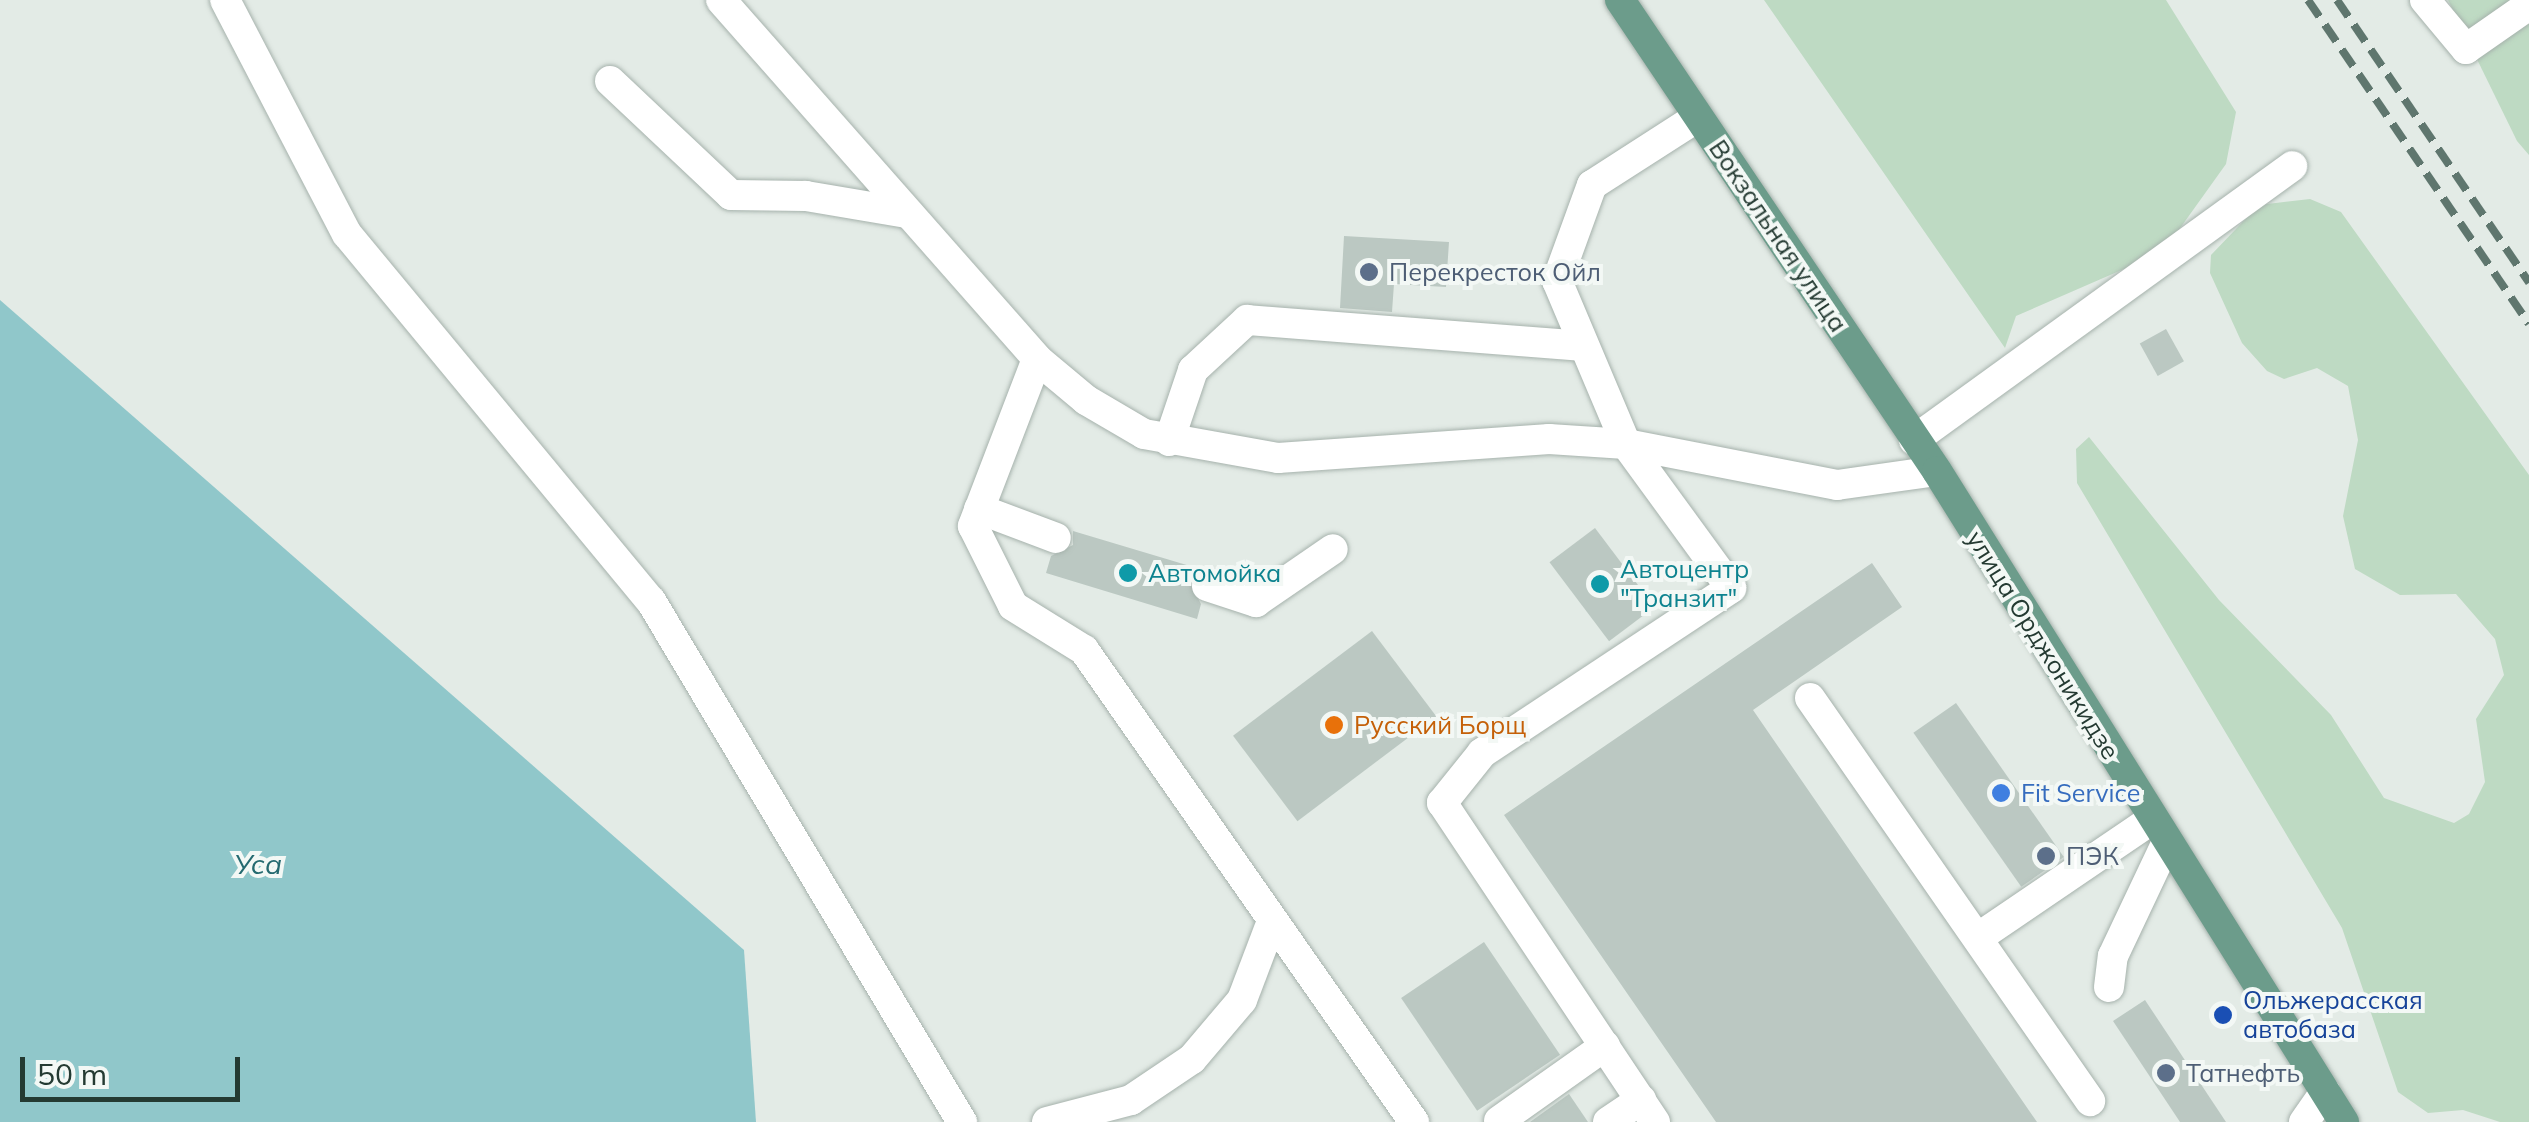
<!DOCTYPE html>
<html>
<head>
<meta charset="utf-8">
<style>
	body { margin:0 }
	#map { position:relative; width:2529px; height:1122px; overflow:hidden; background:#e3ebe6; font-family:Mulish,sans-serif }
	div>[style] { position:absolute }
	.green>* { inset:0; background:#bedac3 }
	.water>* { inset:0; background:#90c7ca }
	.building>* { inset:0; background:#bbc8c2; transform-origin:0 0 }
	.roads { filter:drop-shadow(0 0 2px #a6b2ac) drop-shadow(0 0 2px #a6b2ac) }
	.minor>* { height:30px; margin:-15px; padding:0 15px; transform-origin:15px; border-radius:15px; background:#fff }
	.major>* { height:30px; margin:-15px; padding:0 15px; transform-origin:15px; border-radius:15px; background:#6c9c8b }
	.rail>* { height:8px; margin-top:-4px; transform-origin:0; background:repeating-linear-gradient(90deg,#5f766e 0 20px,transparent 0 30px) }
	.dots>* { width:28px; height:28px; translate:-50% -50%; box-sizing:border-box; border:5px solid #f3f8f5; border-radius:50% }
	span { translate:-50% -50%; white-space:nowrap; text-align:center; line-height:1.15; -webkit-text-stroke:8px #f3f8f5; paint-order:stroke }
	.street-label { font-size:25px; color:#243a32 }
	.service-label { font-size:25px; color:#4e5e75 }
	.left { translate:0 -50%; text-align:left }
	.culture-label { font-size:25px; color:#0d838f }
	.food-label { font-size:25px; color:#c56008 }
	.shop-label { font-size:25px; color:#366cbe }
	.transit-label { font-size:25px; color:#164399 }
	.water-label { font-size:28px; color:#256a70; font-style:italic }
	.scale { position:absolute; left:20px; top:1057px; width:220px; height:45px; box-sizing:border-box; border:5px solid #243a32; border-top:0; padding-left:12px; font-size:30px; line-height:35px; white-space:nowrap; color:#243a32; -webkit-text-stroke:8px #f3f8f5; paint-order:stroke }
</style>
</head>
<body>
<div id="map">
	<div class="green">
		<div style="clip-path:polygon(1764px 0,2166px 0,2236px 112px,2226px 164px,2163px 252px,2016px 316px,2005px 348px)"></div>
		<div style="clip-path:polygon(2448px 0,2529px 0,2529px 155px,2517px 141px)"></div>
		<div style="clip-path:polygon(2310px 199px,2341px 212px,2529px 475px,2529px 1122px,2500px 1122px,2463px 1110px,2428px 1113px,2398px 1092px,2342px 928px,2077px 483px,2076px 449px,2089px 437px,2219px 600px,2331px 715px,2384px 798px,2454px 823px,2469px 814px,2485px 782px,2476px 719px,2504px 675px,2495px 639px,2456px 594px,2400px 595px,2355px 569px,2343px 516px,2358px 440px,2348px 386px,2317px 368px,2284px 379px,2267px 371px,2242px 343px,2210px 273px,2211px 255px,2259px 205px)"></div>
	</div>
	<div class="water">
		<div style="clip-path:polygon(0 300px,744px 950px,756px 1122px,0 1122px)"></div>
	</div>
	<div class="building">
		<div style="clip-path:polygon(1344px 236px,1449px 242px,1446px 287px,1394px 284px,1392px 312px,1340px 308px)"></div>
		<div style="left:2166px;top:329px;width:37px;height:30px;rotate:61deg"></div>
		<div style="left:1595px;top:528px;width:99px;height:57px;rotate:53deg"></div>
		<div style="clip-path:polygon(1073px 531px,1200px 569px,1189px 581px,1201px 604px,1197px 619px,1046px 573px,1051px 556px,1073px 545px)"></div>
		<div style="clip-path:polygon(1872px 563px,1902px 607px,1753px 710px,2037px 1122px,1716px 1122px,1504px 815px)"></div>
		<div style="left:1372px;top:631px;width:107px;height:174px;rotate:53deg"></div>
		<div style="left:1956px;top:703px;width:188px;height:52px;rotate:55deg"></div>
		<div style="left:1484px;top:942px;width:136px;height:100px;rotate:56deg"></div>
		<div style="clip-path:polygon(2145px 1000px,2226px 1122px,2180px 1122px,2113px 1021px)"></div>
		<div style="clip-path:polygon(1569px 1094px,1588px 1122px,1530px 1122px)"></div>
	</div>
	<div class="roads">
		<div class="minor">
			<div style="left:225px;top:0;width:264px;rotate:62.5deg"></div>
			<div style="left:347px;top:234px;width:477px;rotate:50.4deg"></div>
			<div style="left:651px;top:601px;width:607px;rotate:59.17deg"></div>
			<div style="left:721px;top:0;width:478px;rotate:48.6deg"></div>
			<div style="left:1037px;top:359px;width:64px;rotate:39.9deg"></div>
			<div style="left:1086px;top:400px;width:67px;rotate:30.4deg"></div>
			<div style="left:1144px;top:434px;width:136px;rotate:10.2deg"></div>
			<div style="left:1278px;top:458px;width:272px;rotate:-4deg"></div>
			<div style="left:1549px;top:439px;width:77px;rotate:3.7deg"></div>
			<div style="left:1626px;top:444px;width:215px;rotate:11deg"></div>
			<div style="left:1837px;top:485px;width:101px;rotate:-8deg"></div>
			<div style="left:2425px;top:0;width:64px;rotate:50.1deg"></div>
			<div style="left:2466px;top:49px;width:77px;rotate:-34.9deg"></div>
			<div style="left:610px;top:81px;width:166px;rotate:43.3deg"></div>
			<div style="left:731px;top:195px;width:75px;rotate:0.8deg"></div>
			<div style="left:806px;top:196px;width:102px;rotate:9.6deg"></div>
			<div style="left:1037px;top:359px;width:179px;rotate:111deg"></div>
			<div style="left:973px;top:526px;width:89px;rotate:63.4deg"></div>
			<div style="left:1013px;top:606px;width:84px;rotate:31.8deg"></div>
			<div style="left:1084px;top:650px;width:576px;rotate:55.04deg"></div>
			<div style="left:1914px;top:440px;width:467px;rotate:-35.9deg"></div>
			<div style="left:1169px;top:441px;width:75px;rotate:-71.3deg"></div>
			<div style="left:1193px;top:370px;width:74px;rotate:-42.8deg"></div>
			<div style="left:1247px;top:320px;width:336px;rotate:4.4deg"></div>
			<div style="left:979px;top:509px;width:82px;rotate:20.6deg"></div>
			<div style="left:1207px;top:586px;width:52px;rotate:18.1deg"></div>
			<div style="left:1256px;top:602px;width:93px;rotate:-34.5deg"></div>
			<div style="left:1810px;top:698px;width:491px;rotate:55.2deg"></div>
			<div style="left:1979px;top:937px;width:208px;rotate:-34.2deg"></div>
			<div style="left:2109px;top:987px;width:31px;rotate:-83deg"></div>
			<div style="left:2113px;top:956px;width:126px;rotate:-64.7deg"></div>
			<div style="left:1499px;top:1121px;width:130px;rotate:-35.3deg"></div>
			<div style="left:1047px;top:1122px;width:87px;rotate:-14.7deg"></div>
			<div style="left:1131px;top:1100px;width:73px;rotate:-33.9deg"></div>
			<div style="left:1192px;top:1059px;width:77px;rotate:-49.7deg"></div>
			<div style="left:1242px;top:1000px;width:85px;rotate:-69.2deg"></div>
			<div style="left:1608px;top:1122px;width:40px;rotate:-34deg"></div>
			<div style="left:1655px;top:1122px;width:384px;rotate:-123.7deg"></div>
			<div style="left:1442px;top:803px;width:64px;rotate:-51.3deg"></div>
			<div style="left:1482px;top:753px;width:299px;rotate:-33.5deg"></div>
			<div style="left:1731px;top:588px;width:178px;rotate:-126.1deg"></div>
			<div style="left:1626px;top:444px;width:177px;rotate:-112.9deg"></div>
			<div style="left:1557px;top:281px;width:102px;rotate:-70deg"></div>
			<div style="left:1592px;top:185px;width:126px;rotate:-32.7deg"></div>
			<div style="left:2304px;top:1122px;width:37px;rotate:-55deg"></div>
		</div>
		<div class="major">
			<div style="left:1620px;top:0;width:568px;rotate:56.06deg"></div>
			<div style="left:1937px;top:471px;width:768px;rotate:57.99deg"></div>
		</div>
	</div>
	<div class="rail">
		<div style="left:2308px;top:0;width:392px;rotate:55.7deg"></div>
		<div style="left:2337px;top:0;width:342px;rotate:55.8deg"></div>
	</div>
	<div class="dots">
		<div style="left:1369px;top:272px;background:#5c6f8a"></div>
		<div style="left:1128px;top:573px;background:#0f9aa8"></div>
		<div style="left:1600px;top:584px;background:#0f9aa8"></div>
		<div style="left:1334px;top:725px;background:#e8710a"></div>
		<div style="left:2001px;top:793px;background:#3f7fe0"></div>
		<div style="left:2046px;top:856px;background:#5c6f8a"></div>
		<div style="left:2223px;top:1015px;background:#1a4fb4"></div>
		<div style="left:2166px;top:1073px;background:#5c6f8a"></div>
	</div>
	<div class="street-label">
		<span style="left:1778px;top:236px;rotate:56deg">Вокзальная улица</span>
		<span style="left:2043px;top:645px;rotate:58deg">улица Орджоникидзе</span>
	</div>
	<div class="service-label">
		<span class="left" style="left:1389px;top:272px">Перекресток Ойл</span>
		<span class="left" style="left:2066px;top:856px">ПЭК</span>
		<span class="left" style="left:2186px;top:1073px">Татнефть</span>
	</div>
	<div class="culture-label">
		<span class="left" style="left:1620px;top:584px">Автоцентр<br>"Транзит"</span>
		<span class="left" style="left:1148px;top:573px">Автомойка</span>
	</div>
	<div class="food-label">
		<span class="left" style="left:1354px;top:725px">Русский Борщ</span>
	</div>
	<div class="shop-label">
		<span class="left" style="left:2021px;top:793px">Fit Service</span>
	</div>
	<div class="transit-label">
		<span class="left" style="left:2243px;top:1015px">Ольжерасская<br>автобаза</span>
	</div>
	<div class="water-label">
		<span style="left:258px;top:864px">Уса</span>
	</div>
	<div class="scale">50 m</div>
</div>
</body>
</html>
